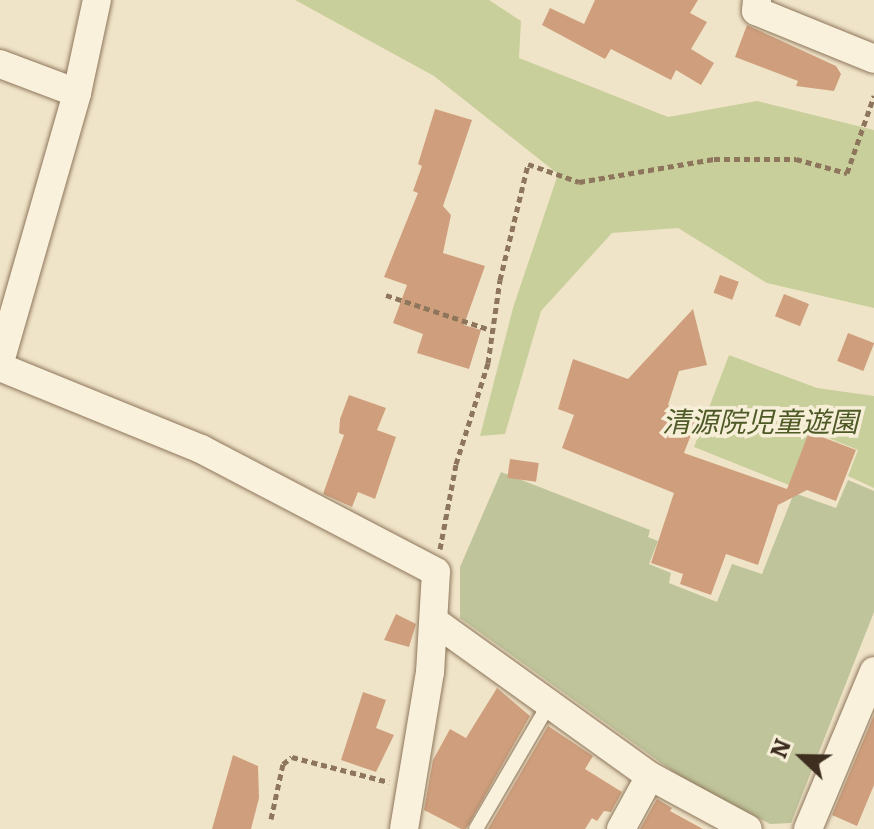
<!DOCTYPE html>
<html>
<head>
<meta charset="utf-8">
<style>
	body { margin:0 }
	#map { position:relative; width:874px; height:829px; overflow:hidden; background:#f0e4c8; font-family:Literata,"Noto Sans JP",serif }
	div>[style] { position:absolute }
	.green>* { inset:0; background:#c9cf9b }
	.cemetery>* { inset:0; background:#bfc49a }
	.building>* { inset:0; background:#cf9f7d; transform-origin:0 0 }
	.path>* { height:5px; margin-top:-2.5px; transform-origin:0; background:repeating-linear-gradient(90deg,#8d765c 0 6px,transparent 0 10px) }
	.roads { filter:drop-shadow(0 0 2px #8d765c) drop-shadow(0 0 2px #8d765c) }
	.lane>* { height:14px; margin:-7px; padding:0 7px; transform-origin:7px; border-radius:7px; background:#faf1dc }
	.street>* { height:28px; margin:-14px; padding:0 14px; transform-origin:14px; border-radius:14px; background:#faf1dc }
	span { translate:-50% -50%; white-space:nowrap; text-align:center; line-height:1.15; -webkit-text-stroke:7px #f7eed8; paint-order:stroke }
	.park-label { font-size:28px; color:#4d5a26; font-style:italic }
	.north { position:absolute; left:762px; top:717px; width:80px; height:80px; -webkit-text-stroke:6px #f7eed8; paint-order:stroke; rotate:292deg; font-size:22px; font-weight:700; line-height:32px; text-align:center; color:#3d2e20 }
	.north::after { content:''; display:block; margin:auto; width:28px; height:36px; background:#3d2e20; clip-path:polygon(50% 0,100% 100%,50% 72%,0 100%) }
</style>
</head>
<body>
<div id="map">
	<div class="green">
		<div style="clip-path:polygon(295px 0,489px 0,521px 21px,519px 58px,668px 117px,757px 101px,874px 130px,874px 308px,767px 283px,678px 228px,612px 233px,541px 311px,505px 434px,480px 436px,513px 308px,558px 174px,434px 76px)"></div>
		<div style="clip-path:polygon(729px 355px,817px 388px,874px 396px,874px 488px,848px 476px,858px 450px,811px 431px,789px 485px,694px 447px)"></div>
	</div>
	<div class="cemetery">
		<div style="clip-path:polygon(501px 472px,650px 530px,648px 537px,658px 541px,649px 564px,671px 573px,669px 583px,717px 602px,732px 564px,762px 574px,794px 493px,836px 508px,848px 480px,874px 491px,874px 612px,791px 823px,770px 824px,685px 780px,460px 618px,460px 567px)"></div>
	</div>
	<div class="building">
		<div style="clip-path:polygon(595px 0,698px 0,690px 13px,707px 22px,691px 49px,714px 63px,701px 85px,676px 70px,671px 80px,611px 49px,605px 59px,542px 25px,550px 8px,584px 24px)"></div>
		<div style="clip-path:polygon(747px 25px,836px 66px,841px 74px,834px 91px,796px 86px,798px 81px,735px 57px)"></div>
		<div style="clip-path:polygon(435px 109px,472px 120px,443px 206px,451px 215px,443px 253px,485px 266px,464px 325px,481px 330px,469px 369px,417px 353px,423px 334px,393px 323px,407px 285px,384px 277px,418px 193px,413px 191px,422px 166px,418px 164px)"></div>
		<div style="left:720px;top:275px;width:20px;height:19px;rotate:20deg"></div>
		<div style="left:784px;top:294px;width:27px;height:24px;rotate:22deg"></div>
		<div style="clip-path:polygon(693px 309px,707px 365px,679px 371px,668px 405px,697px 419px,684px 453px,787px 489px,809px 432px,856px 450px,836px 501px,807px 490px,778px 505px,758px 565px,726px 554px,711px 595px,680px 584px,683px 574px,651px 563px,674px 493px,562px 448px,574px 415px,558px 409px,573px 359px,628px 379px)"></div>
		<div style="left:848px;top:333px;width:28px;height:30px;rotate:21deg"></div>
		<div style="clip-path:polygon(349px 395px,386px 408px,377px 430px,396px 437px,375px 499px,358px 492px,352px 507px,323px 494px,344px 435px,339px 433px,340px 419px)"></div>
		<div style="left:510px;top:459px;width:29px;height:19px;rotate:8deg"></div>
		<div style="clip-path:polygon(396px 614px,416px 624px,409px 647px,384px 640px)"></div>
		<div style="clip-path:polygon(497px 688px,530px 716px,466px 829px,461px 829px,424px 810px,433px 760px,450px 729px,466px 738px)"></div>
		<div style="clip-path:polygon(363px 692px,386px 700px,376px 728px,394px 735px,376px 772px,341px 760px)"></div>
		<div style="clip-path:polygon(874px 715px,874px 785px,857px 826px,832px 815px)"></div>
		<div style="clip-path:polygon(548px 726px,593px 756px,585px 769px,622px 792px,611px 812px,604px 811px,597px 821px,592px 818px,585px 829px,488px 829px)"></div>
		<div style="clip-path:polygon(233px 755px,258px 766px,259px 798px,251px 829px,212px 829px)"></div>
		<div style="clip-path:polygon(657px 799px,672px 808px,670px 811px,703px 829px,640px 829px)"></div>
	</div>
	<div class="path">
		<div style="left:386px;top:295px;width:111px;rotate:18.4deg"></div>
		<div style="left:440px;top:549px;width:86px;rotate:-79.3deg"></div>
		<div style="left:456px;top:464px;width:106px;rotate:-72.4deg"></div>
		<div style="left:488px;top:363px;width:84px;rotate:-81.8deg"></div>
		<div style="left:500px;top:280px;width:119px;rotate:-76.4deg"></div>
		<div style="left:528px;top:164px;width:54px;rotate:19.4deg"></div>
		<div style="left:579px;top:182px;width:137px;rotate:-9.7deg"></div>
		<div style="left:714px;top:159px;width:82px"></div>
		<div style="left:796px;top:159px;width:53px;rotate:15.4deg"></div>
		<div style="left:847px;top:173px;width:82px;rotate:-70.7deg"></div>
		<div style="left:271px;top:819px;width:56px;rotate:-77.7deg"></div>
		<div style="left:283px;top:764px;width:11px;rotate:-38deg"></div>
		<div style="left:292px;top:757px;width:100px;rotate:14.5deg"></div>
	</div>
	<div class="roads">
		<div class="lane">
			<div style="left:476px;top:829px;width:145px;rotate:-59.7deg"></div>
		</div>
		<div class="street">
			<div style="left:757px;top:0;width:11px;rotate:95deg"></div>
			<div style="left:756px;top:11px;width:127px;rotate:22.1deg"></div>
			<div style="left:0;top:64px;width:82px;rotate:20.6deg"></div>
			<div style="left:0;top:362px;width:280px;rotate:-74deg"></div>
			<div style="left:77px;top:93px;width:95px;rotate:-77.9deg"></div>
			<div style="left:0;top:367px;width:217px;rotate:22.2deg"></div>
			<div style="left:201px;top:449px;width:265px;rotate:27.6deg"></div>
			<div style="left:436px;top:572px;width:100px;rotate:93.4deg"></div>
			<div style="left:430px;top:672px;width:159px;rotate:99.4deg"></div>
			<div style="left:434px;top:621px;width:266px;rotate:35.7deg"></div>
			<div style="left:650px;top:776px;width:111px;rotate:28.4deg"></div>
			<div style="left:621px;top:829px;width:60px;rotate:-61.3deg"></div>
			<div style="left:808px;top:829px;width:171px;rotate:-67.3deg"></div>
		</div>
	</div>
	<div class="park-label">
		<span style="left:760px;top:420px">清源院児童遊園</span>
	</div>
	<div class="north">N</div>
</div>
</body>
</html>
